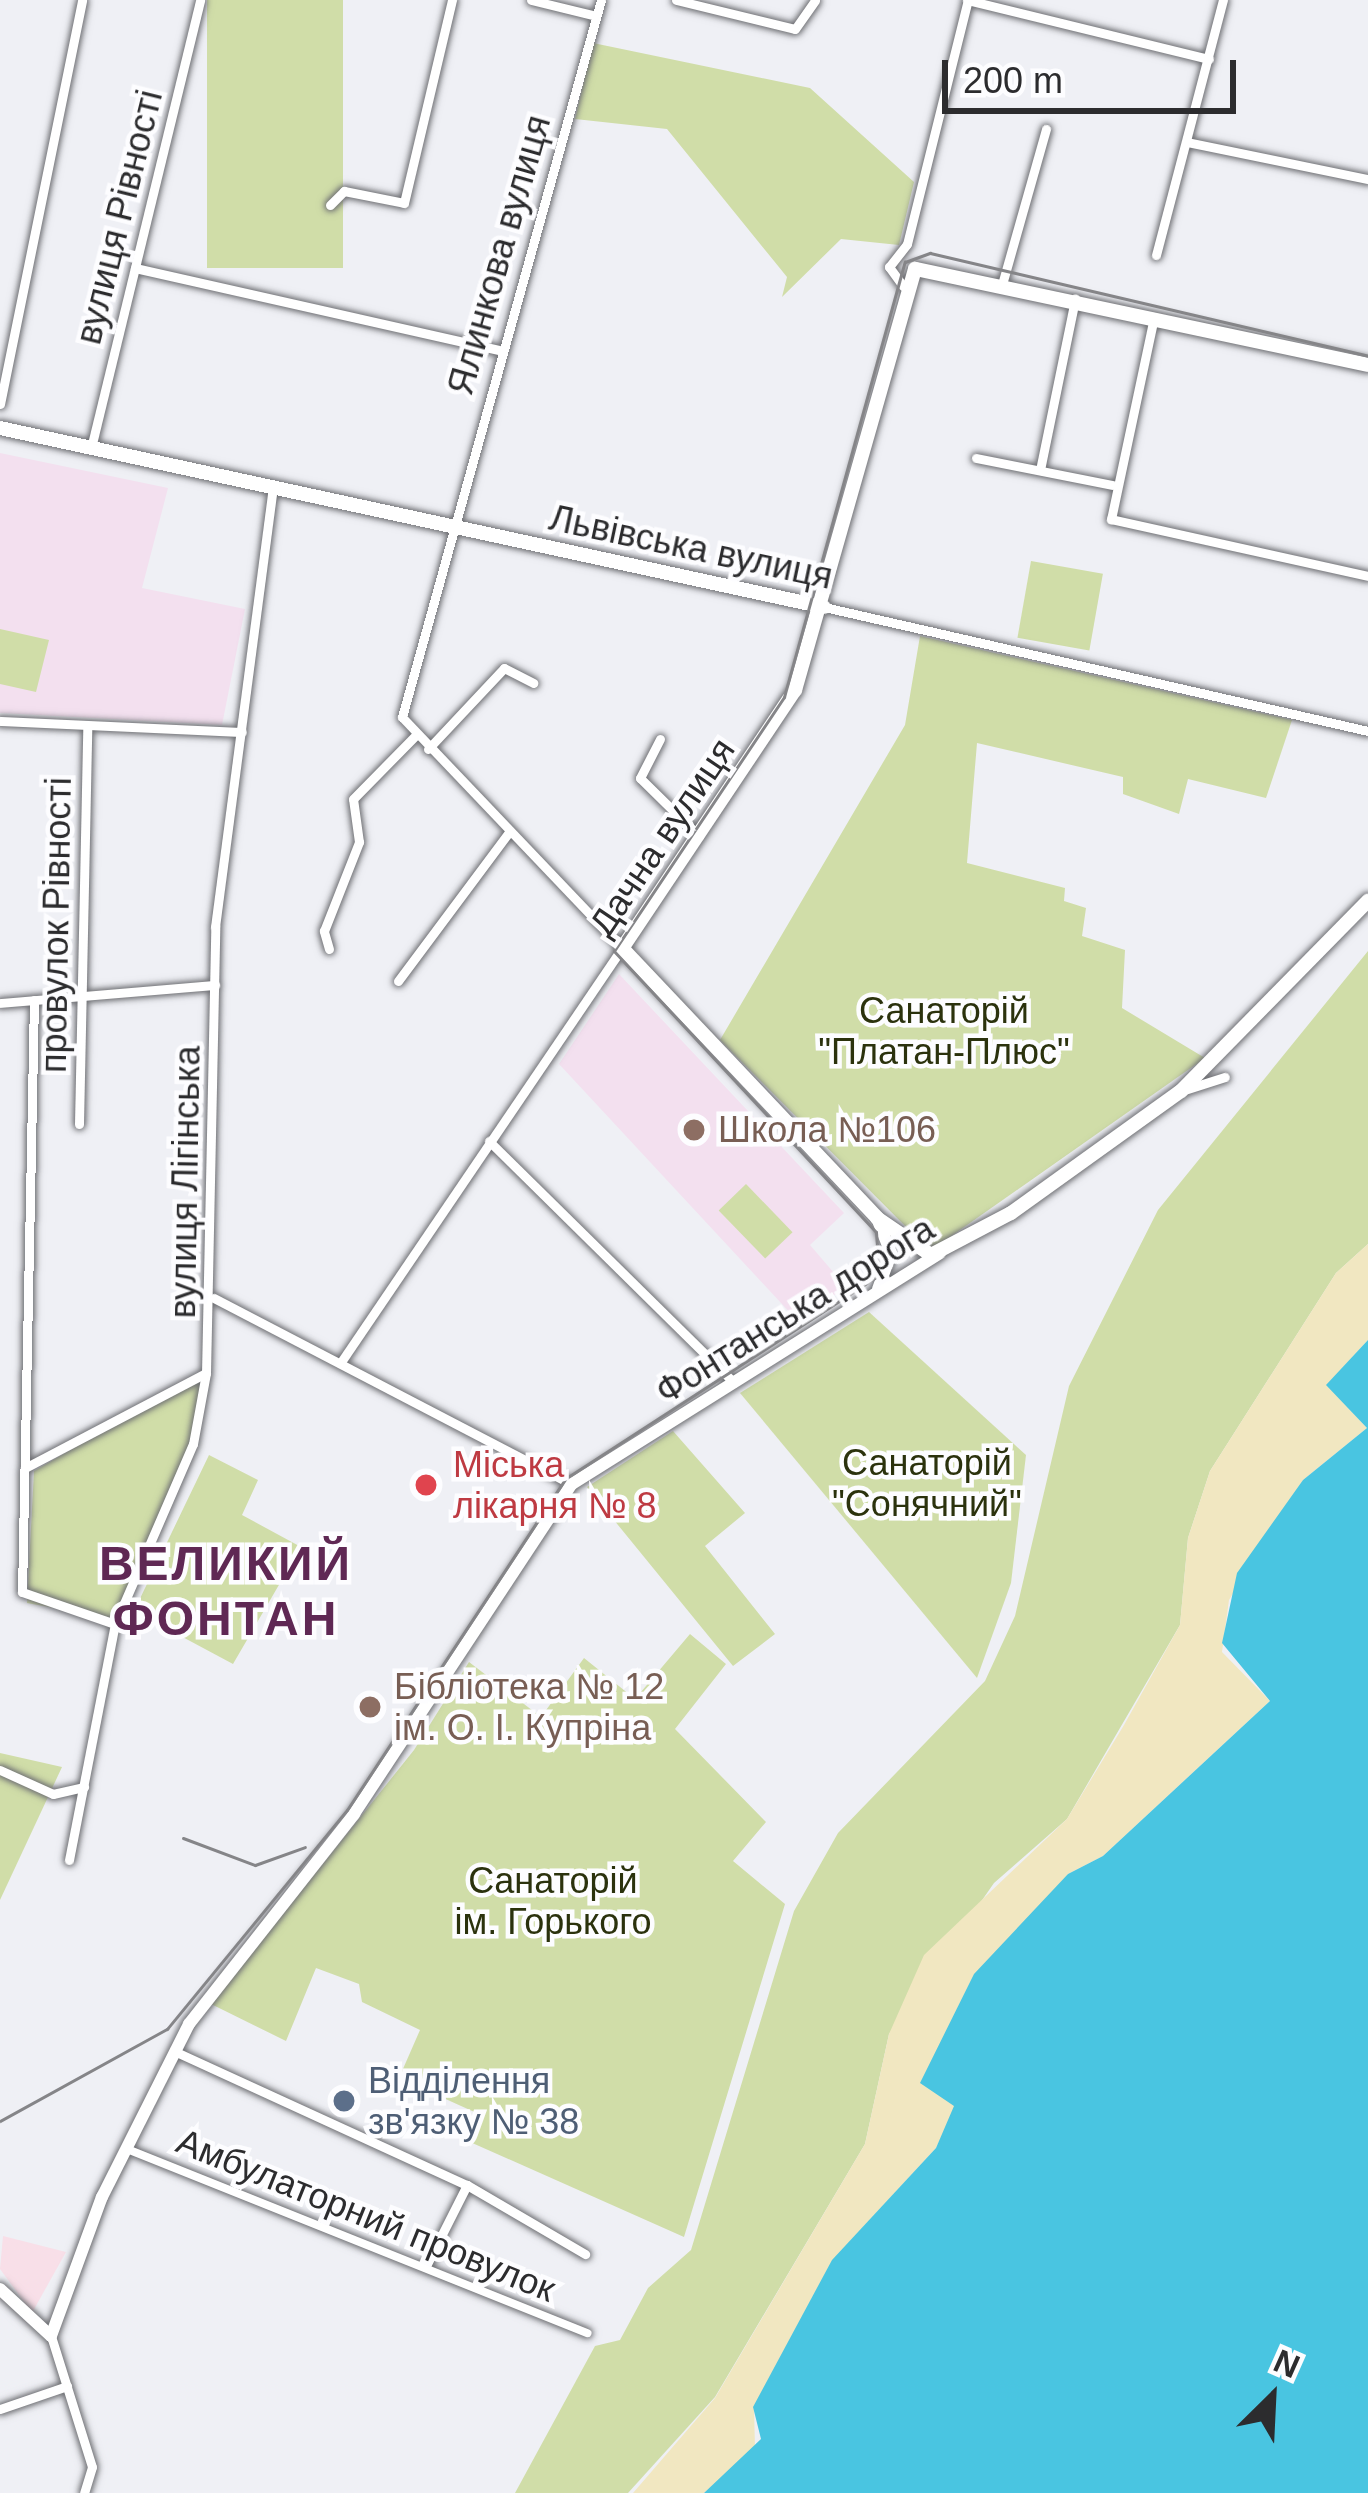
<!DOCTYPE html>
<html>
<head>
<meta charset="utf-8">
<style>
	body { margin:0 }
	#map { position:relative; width:1368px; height:2493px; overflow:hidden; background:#eff0f5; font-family:Helvetica,sans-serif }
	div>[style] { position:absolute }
	.commercial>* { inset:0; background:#f8dfe8 }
	.education>* { inset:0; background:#f3e0ef }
	.green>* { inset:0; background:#d0dda8; transform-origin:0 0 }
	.sand>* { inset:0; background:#f1e7c1 }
	.water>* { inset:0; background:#49c5e1 }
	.roads { filter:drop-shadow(0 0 3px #6e6f73) drop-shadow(0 0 3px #6e6f73) }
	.pedestrian>* { height:8px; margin:-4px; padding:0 4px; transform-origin:4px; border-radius:4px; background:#fff }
	.minor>* { height:9px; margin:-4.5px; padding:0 4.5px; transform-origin:4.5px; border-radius:4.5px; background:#fff }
	.tertiary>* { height:12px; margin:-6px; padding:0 6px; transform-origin:6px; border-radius:6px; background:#fff }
	.secondary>* { height:14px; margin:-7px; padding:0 7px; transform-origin:7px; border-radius:7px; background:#fff }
	.tram>* { height:3px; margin:-1.5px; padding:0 1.5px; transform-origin:1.5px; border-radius:1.5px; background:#858588 }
	.dots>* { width:33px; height:33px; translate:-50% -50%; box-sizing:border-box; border:6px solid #fdfdff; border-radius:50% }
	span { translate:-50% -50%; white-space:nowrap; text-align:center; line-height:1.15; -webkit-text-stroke:9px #fdfdff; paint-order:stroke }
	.street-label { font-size:36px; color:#2c2c2e }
	.park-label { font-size:36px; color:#2b320d }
	.education-label { font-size:36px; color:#785e54 }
	.left { translate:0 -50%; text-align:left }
	.health-label { font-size:36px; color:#be3a42 }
	.service-label { font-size:36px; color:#4e5e75 }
	.district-label { font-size:48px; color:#5f2854; font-weight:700; letter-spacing:3px }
	.north { position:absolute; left:1212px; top:2337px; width:120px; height:120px; -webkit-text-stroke:9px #fdfdff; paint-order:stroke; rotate:24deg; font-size:33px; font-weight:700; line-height:48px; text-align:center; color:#2c2c2e }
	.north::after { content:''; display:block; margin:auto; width:42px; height:54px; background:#2c2c2e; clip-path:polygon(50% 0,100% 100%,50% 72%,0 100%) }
	.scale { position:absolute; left:942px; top:60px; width:294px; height:54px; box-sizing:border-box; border:6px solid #2c2c2e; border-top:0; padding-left:15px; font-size:36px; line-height:42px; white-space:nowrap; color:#2c2c2e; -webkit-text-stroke:9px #fdfdff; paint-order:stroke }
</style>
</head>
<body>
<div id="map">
	<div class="commercial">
		<div style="clip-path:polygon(3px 2236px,66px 2252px,32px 2313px,0 2269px)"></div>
	</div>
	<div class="education">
		<div style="clip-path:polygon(0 453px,168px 488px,142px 588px,245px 609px,222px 725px,0 713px)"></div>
		<div style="clip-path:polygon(619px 974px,844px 1213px,810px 1245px,847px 1288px,794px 1317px,559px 1064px)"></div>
	</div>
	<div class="green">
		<div style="left:207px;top:0;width:136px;height:268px"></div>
		<div style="clip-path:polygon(593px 43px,810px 88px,914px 182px,899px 245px,841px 239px,782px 297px,787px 277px,667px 129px,575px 119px)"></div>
		<div style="left:1031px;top:561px;width:73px;height:78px;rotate:10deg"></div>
		<div style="clip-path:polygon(0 629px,49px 640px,36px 692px,0 684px)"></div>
		<div style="clip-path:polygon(920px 636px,1292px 720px,1266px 798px,1188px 779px,1179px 814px,1123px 794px,1123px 777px,977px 743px,967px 863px,1065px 888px,1064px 901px,1086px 908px,1082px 936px,1125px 950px,1122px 1008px,1205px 1058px,930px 1251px,720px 1040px,905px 725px)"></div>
		<div style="clip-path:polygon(1368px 951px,1368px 1244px,1336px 1273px,1210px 1471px,1188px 1538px,1180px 1625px,1067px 1819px,994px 1883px,889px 2034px,865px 2144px,715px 2397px,628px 2493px,515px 2493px,595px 2346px,620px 2340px,648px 2288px,691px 2250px,794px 1911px,838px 1833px,985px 1681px,1015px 1616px,1069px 1386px,1158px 1210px)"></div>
		<div style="left:746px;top:1184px;width:67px;height:38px;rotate:46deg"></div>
		<div style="clip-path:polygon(869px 1312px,1026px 1455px,1011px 1583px,977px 1678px,740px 1393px)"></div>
		<div style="clip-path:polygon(204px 1373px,191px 1444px,115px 1619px,27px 1603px,34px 1471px)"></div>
		<div style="clip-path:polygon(673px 1431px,745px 1513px,705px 1546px,775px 1634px,733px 1666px,587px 1487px)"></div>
		<div style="clip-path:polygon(209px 1455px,258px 1480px,242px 1515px,301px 1547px,233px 1664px,134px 1611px)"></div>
		<div style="clip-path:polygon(690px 1634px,726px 1664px,675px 1729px,766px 1822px,733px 1861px,785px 1904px,684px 2237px,470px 2142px,481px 2115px,399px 2078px,420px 2030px,362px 2002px,359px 1984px,316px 1968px,286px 2041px,211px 2004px,414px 1750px,469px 1662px,541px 1717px,584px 1658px,635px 1699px)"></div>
		<div style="clip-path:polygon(0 1753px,62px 1767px,0 1900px)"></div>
	</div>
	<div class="sand">
		<div style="clip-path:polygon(1368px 1244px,1368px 1340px,1327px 1385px,1367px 1428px,1303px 1480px,1229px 1600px,1222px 1652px,1270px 1701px,1103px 1856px,1068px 1874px,936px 2148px,832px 2261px,754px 2407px,755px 2449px,704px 2493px,633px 2493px,715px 2398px,865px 2144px,889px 2034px,924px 1955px,1067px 1819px,1124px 1725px,1180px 1625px,1188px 1538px,1210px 1471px,1336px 1273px)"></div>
	</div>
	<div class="water">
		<div style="clip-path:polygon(1368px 1340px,1368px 2493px,704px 2493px,761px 2439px,753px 2407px,832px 2260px,936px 2148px,954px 2106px,920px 2083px,974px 1974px,1068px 1874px,1103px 1856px,1270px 1701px,1222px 1643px,1237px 1573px,1303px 1480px,1367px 1428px,1326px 1385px)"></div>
	</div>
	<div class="roads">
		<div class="pedestrian">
			<div style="left:127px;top:2149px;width:496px;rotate:21.8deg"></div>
		</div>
		<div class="minor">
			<div style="left:531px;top:0;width:67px;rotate:13.8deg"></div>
			<div style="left:676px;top:0;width:122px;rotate:13.7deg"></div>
			<div style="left:795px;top:29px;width:35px;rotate:-55deg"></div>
			<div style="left:967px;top:0;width:249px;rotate:13.7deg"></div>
			<div style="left:1187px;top:142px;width:185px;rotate:11.6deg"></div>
			<div style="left:330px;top:205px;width:20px;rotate:-45deg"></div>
			<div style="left:344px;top:191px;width:61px;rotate:11.3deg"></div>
			<div style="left:404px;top:203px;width:209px;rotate:-76.7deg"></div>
			<div style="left:1156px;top:255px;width:264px;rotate:-75.3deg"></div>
			<div style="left:135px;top:268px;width:373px;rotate:12.7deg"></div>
			<div style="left:1003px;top:281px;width:158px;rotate:-74.2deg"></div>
			<div style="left:903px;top:286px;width:24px;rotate:-126deg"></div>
			<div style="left:889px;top:267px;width:29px;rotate:-52deg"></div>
			<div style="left:907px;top:244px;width:252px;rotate:-76deg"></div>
			<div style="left:1154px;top:317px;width:207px;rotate:102deg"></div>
			<div style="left:1111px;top:519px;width:263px;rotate:12.5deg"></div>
			<div style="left:0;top:404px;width:412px;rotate:-78.5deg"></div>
			<div style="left:91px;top:448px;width:461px;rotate:-76.3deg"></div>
			<div style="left:976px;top:458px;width:139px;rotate:11.2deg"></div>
			<div style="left:1040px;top:470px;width:175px;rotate:-78.4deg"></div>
			<div style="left:824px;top:607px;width:558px;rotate:12.84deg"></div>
			<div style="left:0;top:721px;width:242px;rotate:2.6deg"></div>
			<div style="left:660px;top:739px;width:44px;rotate:117.1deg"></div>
			<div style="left:640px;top:778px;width:83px;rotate:44.5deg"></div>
			<div style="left:428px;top:749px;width:111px;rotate:-46.8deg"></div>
			<div style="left:504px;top:668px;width:33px;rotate:27deg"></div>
			<div style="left:329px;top:949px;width:19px;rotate:-106deg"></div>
			<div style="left:324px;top:931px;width:96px;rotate:-68.5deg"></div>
			<div style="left:359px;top:842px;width:43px;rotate:-97.9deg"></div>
			<div style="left:353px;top:799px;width:88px;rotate:-45.5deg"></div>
			<div style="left:398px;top:981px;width:186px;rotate:-53.3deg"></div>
			<div style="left:34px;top:1000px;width:592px;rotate:91.16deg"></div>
			<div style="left:22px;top:1592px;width:98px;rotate:19deg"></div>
			<div style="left:0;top:1003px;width:216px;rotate:-4.8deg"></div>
			<div style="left:1181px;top:1091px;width:46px;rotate:-17.7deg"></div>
			<div style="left:79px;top:1124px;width:398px;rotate:-88.8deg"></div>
			<div style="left:489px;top:1141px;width:344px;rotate:44.6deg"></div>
			<div style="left:214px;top:1298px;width:403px;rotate:27.5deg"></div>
			<div style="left:341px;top:1362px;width:500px;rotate:-55.83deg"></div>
			<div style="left:622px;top:948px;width:319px;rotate:-133.6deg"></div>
			<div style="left:402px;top:717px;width:744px;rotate:-74.49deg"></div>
			<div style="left:25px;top:1468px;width:204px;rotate:-27.7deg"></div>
			<div style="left:0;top:1770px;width:58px;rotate:24.4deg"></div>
			<div style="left:53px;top:1794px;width:32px;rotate:-13deg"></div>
			<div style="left:69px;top:1860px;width:240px;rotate:-79deg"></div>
			<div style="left:115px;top:1624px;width:196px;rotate:-66.6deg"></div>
			<div style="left:193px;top:1444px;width:72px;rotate:-79.6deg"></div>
			<div style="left:206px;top:1373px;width:446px;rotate:-88.8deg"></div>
			<div style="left:215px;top:927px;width:443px;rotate:-82.5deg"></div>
			<div style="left:174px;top:2051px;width:322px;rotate:24.6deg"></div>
			<div style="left:467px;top:2185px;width:137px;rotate:30.3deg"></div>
			<div style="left:426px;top:2266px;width:91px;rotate:-63.2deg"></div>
			<div style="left:51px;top:2336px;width:137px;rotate:72.6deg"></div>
			<div style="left:92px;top:2467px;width:27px;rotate:107deg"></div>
			<div style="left:0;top:2409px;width:71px;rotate:-18.9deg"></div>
		</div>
		<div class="tertiary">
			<div style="left:878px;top:1289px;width:38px;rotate:-70deg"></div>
			<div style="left:891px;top:1253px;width:35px;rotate:-112deg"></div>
			<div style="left:0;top:2289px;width:69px;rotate:42.7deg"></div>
			<div style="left:51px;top:2336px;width:148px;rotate:-69.9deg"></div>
			<div style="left:102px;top:2197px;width:194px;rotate:-63.3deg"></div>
			<div style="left:189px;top:2024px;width:267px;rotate:-51.8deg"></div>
			<div style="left:354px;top:1814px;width:396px;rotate:-56.6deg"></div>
			<div style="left:572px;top:1484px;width:434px;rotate:-32.1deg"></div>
		</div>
		<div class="secondary">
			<div style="left:1368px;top:365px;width:463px;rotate:-168deg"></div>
			<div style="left:915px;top:269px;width:438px;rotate:105.9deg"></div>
			<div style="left:795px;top:690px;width:311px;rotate:123.8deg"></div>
			<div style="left:622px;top:948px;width:371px;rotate:46.6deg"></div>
			<div style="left:877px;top:1218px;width:65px;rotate:34.4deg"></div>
			<div style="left:931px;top:1255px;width:90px;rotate:-27.7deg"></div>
			<div style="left:1011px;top:1213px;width:209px;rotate:-35.7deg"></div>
			<div style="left:1181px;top:1091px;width:267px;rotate:-45.5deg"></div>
			<div style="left:0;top:428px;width:843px;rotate:12.26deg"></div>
		</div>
	</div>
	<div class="tram">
		<div style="left:183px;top:1838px;width:77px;rotate:20.6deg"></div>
		<div style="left:255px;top:1865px;width:53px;rotate:-19.8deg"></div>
		<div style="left:0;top:2121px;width:191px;rotate:-28.9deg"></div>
		<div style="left:167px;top:2029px;width:283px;rotate:-50.6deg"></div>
		<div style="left:347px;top:1810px;width:396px;rotate:-56.6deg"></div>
		<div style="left:565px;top:1479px;width:374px;rotate:-33deg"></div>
		<div style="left:879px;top:1275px;width:43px;rotate:-94deg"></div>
		<div style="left:876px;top:1232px;width:384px;rotate:-133deg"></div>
		<div style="left:614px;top:951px;width:306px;rotate:-56.2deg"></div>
		<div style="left:784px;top:697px;width:452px;rotate:-74.5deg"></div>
		<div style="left:905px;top:262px;width:27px;rotate:-20deg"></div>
		<div style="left:930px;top:253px;width:450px;rotate:13.2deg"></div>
	</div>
	<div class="dots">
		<div style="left:694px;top:1130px;background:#8d6e63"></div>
		<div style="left:426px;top:1485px;background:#e0444e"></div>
		<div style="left:370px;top:1707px;background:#8d6e63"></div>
		<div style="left:344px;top:2101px;background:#5c6f8a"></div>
	</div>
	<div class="street-label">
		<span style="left:119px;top:217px;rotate:-76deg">вулиця Рівності</span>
		<span style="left:499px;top:255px;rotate:-74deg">Ялинкова вулиця</span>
		<span style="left:691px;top:547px;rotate:12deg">Львівська вулиця</span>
		<span style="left:662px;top:837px;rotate:-56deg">Дачна вулиця</span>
		<span style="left:56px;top:925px;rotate:-89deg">провулок Рівності</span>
		<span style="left:185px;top:1182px;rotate:-89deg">вулиця Лігінська</span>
		<span style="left:795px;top:1310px;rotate:-32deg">Фонтанська дорога</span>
		<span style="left:366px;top:2215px;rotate:22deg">Амбулаторний провулок</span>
	</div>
	<div class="park-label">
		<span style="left:944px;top:1031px">Санаторій<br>"Платан-Плюс"</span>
		<span style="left:927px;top:1483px">Санаторій<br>"Сонячний"</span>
		<span style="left:553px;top:1901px">Cанаторій<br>ім. Горького</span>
	</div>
	<div class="education-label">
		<span class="left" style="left:718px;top:1130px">Школа №106</span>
		<span class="left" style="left:394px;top:1707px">Бібліотека № 12<br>ім. О. І. Купріна</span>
	</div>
	<div class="health-label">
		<span class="left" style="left:453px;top:1485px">Міська<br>лікарня № 8</span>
	</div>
	<div class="service-label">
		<span class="left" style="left:368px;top:2101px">Відділення<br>зв'язку № 38</span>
	</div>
	<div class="district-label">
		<span style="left:226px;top:1591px">ВЕЛИКИЙ<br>ФОНТАН</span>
	</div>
	<div class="north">N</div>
	<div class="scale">200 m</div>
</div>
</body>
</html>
